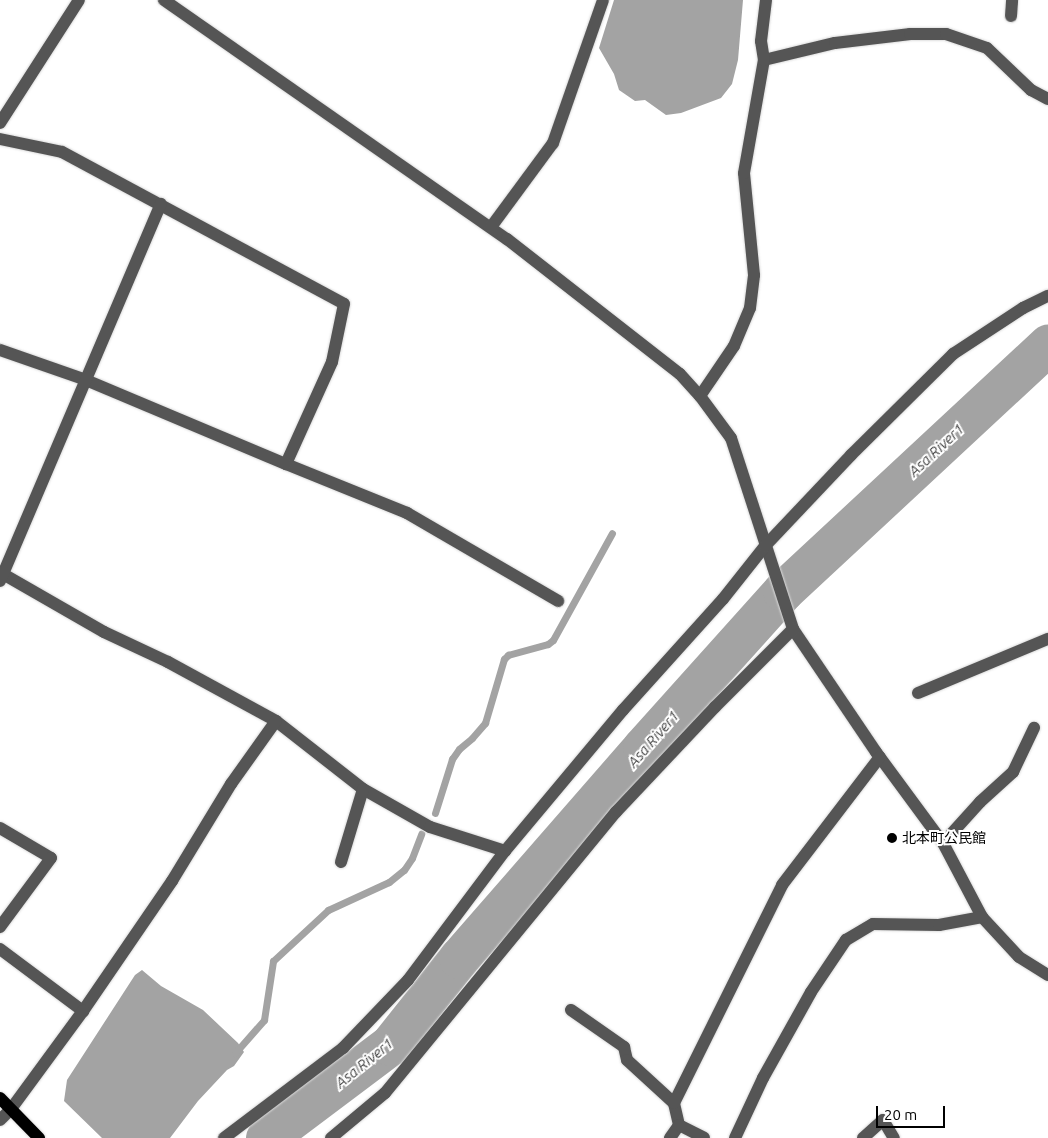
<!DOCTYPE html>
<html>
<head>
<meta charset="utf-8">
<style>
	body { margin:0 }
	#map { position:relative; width:1048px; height:1138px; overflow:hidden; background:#fff; font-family:Ubuntu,"Noto Sans JP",sans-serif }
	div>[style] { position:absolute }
	.water>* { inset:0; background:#a3a3a3 }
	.stream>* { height:7px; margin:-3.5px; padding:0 3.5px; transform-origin:3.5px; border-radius:3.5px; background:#a3a3a3 }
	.river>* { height:41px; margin:-20.5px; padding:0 20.5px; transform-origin:20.5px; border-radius:20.5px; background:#a3a3a3 }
	.roads { filter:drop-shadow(0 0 1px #dbdbdb) drop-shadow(0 0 1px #dbdbdb) }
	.minor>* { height:12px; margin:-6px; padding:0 6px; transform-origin:6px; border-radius:6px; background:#555 }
	.major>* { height:12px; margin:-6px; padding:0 6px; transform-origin:6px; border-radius:6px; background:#000 }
	.dots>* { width:14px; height:14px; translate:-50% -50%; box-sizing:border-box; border:2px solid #fff; border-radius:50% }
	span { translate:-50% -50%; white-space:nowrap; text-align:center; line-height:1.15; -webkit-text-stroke:4px #fff; paint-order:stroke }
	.poi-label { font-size:14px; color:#000 }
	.left { translate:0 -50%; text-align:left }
	.water-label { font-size:15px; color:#444; font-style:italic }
	.scale { position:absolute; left:876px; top:1106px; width:69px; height:22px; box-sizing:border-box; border:2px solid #000; border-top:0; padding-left:6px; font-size:15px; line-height:18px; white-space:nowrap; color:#000; -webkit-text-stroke:4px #fff; paint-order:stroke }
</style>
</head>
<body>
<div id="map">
	<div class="water">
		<div style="clip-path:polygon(614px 0,743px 0,738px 60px,732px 84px,721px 98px,681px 113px,666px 115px,645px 100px,635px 101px,619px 90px,614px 74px,599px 48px)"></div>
		<div style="clip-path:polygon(142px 970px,161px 986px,203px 1010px,238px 1043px,244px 1052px,234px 1066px,227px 1070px,198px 1101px,170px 1138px,102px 1138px,64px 1101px,67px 1080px,135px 975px)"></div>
	</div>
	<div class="stream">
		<div style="left:435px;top:813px;width:57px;rotate:-72.5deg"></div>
		<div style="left:452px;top:759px;width:12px;rotate:-55deg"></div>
		<div style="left:459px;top:749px;width:17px;rotate:-40deg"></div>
		<div style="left:472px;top:738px;width:20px;rotate:-49deg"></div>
		<div style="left:485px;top:723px;width:67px;rotate:-73.5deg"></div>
		<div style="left:504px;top:659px;width:6px;rotate:-45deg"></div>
		<div style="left:508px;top:655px;width:41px;rotate:-15.4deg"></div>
		<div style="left:548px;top:644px;width:6px;rotate:-39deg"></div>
		<div style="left:553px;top:640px;width:122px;rotate:-61.1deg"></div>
		<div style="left:235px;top:1053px;width:44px;rotate:-48.7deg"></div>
		<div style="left:264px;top:1020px;width:60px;rotate:-81.3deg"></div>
		<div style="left:273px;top:961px;width:75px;rotate:-42.8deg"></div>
		<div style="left:328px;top:910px;width:67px;rotate:-24.7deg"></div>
		<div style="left:389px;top:882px;width:19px;rotate:-39deg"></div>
		<div style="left:404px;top:870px;width:14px;rotate:-56deg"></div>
		<div style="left:412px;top:858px;width:26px;rotate:-69deg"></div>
	</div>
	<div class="river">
		<div style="left:266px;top:1138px;width:155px;rotate:-36.9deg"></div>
		<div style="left:390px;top:1045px;width:111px;rotate:-51.6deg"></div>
		<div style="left:459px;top:958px;width:280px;rotate:-48.9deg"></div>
		<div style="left:643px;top:747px;width:210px;rotate:-48.1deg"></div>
		<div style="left:783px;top:591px;width:362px;rotate:-42.9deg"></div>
	</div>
	<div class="roads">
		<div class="minor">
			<div style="left:164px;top:0;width:418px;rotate:34.9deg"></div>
			<div style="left:507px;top:239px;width:219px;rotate:38deg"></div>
			<div style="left:680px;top:374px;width:30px;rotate:48deg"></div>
			<div style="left:700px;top:396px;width:52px;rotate:53.6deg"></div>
			<div style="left:731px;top:438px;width:201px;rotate:72deg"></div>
			<div style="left:793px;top:629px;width:148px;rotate:56deg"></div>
			<div style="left:876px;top:752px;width:113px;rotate:53.6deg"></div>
			<div style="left:943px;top:843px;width:84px;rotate:62.2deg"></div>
			<div style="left:982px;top:917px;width:54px;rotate:47.2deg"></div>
			<div style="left:1019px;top:957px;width:34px;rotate:32deg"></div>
			<div style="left:1011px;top:16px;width:16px;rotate:-86deg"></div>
			<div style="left:764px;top:60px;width:73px;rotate:-13.5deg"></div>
			<div style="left:835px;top:43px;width:76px;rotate:-6.8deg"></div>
			<div style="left:910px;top:34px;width:36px"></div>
			<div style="left:946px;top:34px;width:43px;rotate:18.9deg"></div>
			<div style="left:987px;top:48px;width:61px;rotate:43.7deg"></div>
			<div style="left:1031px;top:90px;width:19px;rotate:28deg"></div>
			<div style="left:0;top:123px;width:146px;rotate:-57.3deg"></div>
			<div style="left:0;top:139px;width:63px;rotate:11.8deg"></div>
			<div style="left:62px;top:152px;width:320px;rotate:28.3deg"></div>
			<div style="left:344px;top:304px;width:59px;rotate:101.7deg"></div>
			<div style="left:332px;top:362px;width:112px;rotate:114.3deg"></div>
			<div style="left:286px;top:464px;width:131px;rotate:22deg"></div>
			<div style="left:407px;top:513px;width:175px;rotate:30.2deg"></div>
			<div style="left:491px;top:227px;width:104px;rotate:-53.6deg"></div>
			<div style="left:553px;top:143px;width:151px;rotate:-70.7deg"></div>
			<div style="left:0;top:350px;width:91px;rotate:19.2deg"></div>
			<div style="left:86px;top:380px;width:217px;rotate:22.8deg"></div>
			<div style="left:700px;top:396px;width:60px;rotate:-55.8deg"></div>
			<div style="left:734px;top:346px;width:41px;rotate:-67.2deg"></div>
			<div style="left:750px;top:308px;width:33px;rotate:-83deg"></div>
			<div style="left:754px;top:275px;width:102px;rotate:-95.6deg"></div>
			<div style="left:744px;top:173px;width:115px;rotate:-80deg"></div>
			<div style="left:764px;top:60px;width:19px;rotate:-99deg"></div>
			<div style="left:761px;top:41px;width:41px;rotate:-83deg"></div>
			<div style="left:3px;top:574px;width:116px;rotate:29.9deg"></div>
			<div style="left:104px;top:632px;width:71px;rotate:25.1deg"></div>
			<div style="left:168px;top:662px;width:123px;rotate:28.6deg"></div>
			<div style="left:276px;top:721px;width:110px;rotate:38deg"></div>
			<div style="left:363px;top:789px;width:77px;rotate:29.6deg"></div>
			<div style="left:430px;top:827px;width:79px;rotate:17.7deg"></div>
			<div style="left:505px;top:851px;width:184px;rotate:-50.1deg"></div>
			<div style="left:623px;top:710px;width:149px;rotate:-48deg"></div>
			<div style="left:723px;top:599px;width:68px;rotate:-51.6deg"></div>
			<div style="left:765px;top:546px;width:125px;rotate:-46.6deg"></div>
			<div style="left:851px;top:455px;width:144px;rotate:-44.7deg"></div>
			<div style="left:953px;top:354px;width:84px;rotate:-33.3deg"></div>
			<div style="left:1023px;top:308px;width:28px;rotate:-26deg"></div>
			<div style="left:0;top:581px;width:410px;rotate:-66.9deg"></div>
			<div style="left:918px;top:693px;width:141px;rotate:-22.6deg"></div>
			<div style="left:0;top:828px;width:59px;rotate:30.5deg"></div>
			<div style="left:51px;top:858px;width:86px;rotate:126.5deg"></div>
			<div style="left:943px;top:843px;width:55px;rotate:-47.9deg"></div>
			<div style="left:980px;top:802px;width:45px;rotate:-42.3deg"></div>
			<div style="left:1013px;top:772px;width:49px;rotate:-64.5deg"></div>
			<div style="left:341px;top:862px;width:76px;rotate:-73.2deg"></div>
			<div style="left:0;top:949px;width:104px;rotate:36.8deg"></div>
			<div style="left:83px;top:1011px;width:158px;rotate:-55.6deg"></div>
			<div style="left:172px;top:881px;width:114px;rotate:-58.7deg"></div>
			<div style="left:231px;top:784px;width:77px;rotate:-54.5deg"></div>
			<div style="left:571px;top:1010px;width:65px;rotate:34.9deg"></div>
			<div style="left:624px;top:1047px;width:13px;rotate:77deg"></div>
			<div style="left:627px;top:1060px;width:64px;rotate:42.5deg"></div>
			<div style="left:0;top:1120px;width:16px;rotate:-45deg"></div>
			<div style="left:11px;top:1109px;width:122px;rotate:-53.7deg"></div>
			<div style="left:679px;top:1125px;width:23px;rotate:-103deg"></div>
			<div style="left:674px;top:1103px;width:243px;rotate:-63.6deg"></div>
			<div style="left:782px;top:885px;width:161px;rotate:-52.6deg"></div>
			<div style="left:224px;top:1138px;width:149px;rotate:-37.1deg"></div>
			<div style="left:343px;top:1048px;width:94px;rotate:-46.3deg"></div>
			<div style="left:408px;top:980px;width:161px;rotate:-53.1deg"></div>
			<div style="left:331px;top:1138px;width:70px;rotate:-39.8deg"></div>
			<div style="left:385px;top:1093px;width:364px;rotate:-50.6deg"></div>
			<div style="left:616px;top:812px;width:144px;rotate:-46.7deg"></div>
			<div style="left:715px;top:707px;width:110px;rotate:-45deg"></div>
			<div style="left:670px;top:1138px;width:16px;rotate:-55deg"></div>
			<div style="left:679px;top:1125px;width:28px;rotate:27deg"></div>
			<div style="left:735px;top:1138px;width:66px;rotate:-65deg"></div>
			<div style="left:763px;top:1078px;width:98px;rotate:-60.8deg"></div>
			<div style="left:811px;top:992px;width:63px;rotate:-56.1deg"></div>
			<div style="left:846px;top:940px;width:31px;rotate:-31deg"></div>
			<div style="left:873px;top:924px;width:66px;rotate:0.9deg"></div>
			<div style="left:939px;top:925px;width:44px;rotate:-10.5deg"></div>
			<div style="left:863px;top:1138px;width:27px;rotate:-42deg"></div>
			<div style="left:883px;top:1120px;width:21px;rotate:59deg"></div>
		</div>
		<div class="major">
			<div style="left:0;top:1098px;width:56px;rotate:45.7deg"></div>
		</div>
	</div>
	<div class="dots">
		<div style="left:892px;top:838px;background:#000"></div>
	</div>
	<div class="poi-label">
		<span class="left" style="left:902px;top:838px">北本町公民館</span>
	</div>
	<div class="water-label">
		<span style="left:936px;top:450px;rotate:-43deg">Asa River1</span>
		<span style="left:653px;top:739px;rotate:-49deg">Asa River1</span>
		<span style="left:364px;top:1063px;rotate:-39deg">Asa River1</span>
	</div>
	<div class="scale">20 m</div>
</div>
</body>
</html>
